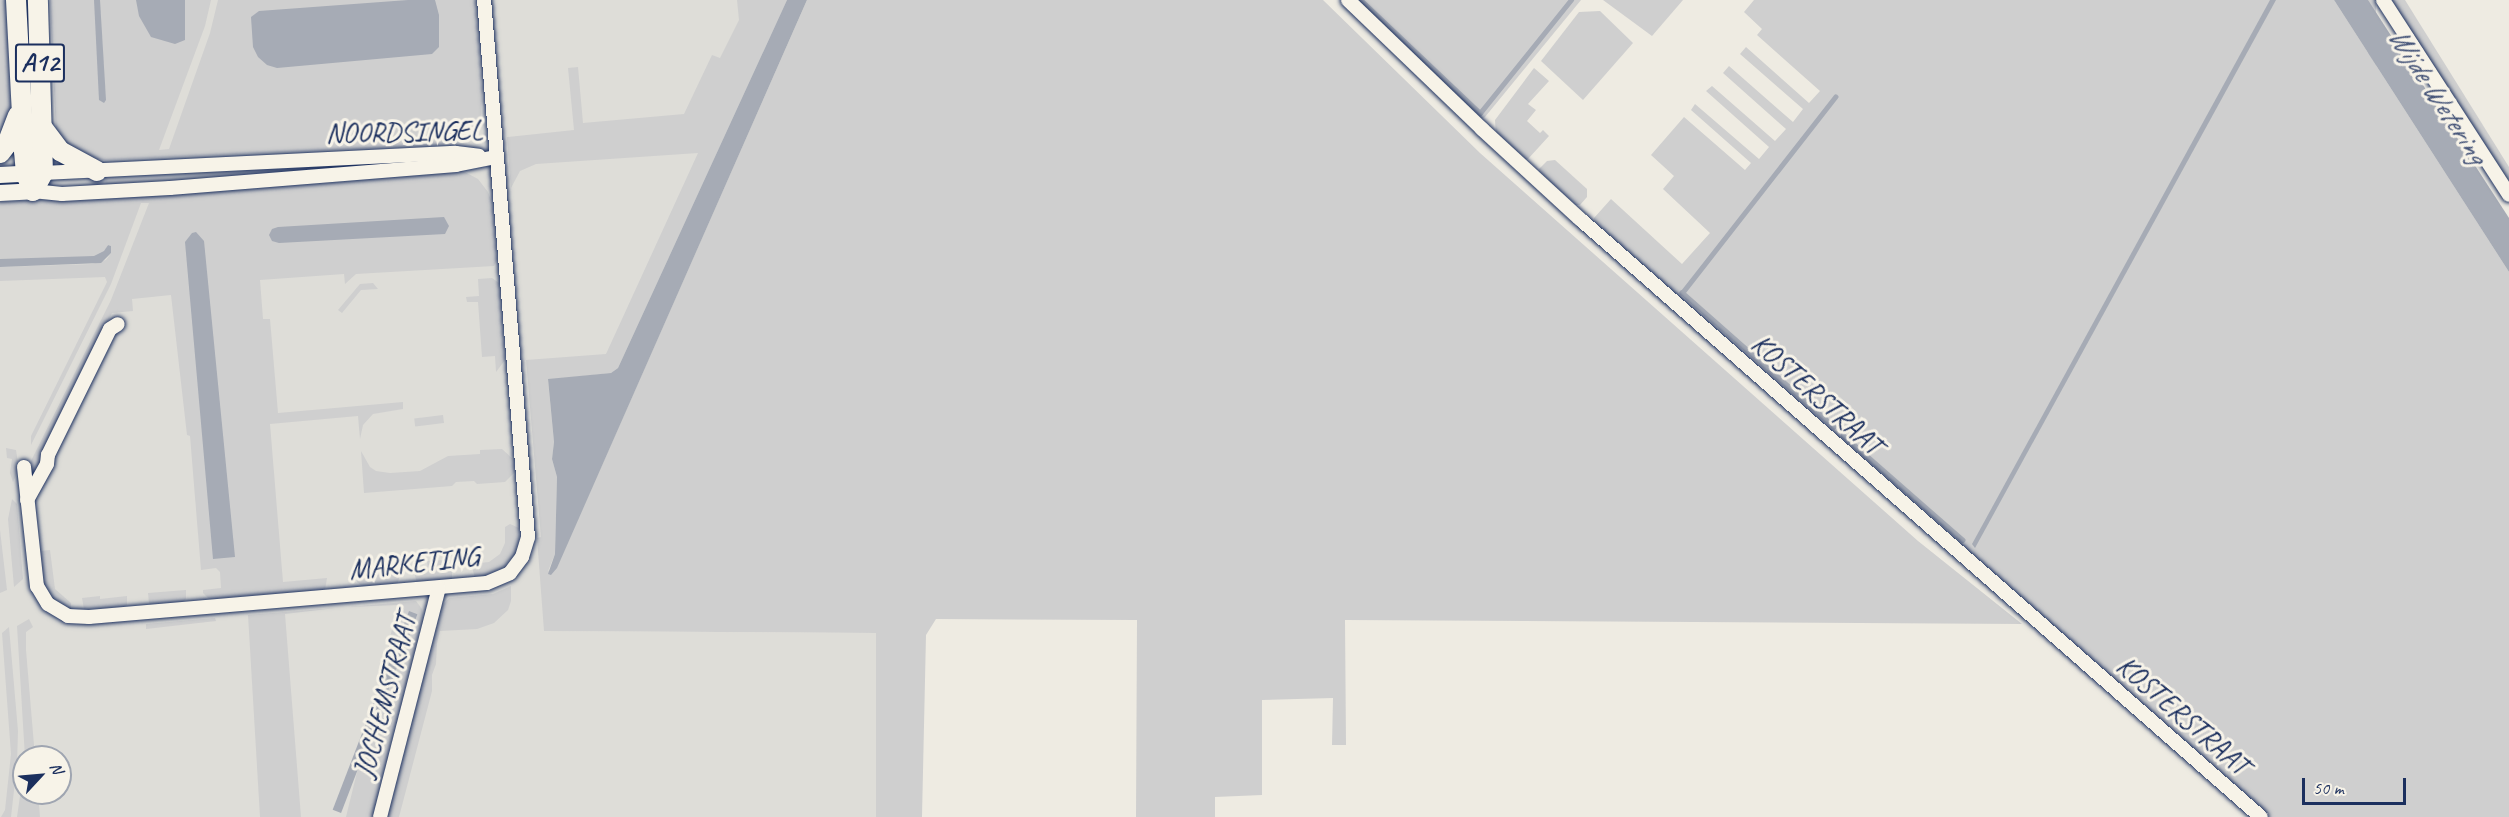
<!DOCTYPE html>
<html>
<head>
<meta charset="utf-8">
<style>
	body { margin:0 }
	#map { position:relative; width:2509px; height:817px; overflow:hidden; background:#eeebe2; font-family:Caveat,sans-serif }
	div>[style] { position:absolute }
	.built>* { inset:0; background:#deddd8 }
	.green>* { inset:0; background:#cfcfcf; transform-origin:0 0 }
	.water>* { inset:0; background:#a6abb5; transform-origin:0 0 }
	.stream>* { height:4.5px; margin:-2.25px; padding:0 2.25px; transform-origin:2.25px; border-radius:2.25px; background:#a6abb5 }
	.roads { filter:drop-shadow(0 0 2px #1b2f5e) drop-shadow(0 0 2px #1b2f5e) }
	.minor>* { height:14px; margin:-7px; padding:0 7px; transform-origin:7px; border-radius:7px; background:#f7f3e8 }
	.major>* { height:16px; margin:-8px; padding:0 8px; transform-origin:8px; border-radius:8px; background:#f7f3e8 }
	.highway>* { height:20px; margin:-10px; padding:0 10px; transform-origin:10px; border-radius:10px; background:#f7f3e8 }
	span { translate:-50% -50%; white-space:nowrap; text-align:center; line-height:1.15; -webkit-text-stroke:6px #f7f3e8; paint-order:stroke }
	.shield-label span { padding:2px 4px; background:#f7f3e8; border:2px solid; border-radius:4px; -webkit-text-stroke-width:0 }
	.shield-label { font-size:27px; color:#1b2f5e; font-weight:700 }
	.street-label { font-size:28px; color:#1b2f5e }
	.water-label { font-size:30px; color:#455478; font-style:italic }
	.north { position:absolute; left:12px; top:745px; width:60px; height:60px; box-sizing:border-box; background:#f7f3e8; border:2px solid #9fa5b1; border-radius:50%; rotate:64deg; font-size:16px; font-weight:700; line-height:24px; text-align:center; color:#1b2f5e }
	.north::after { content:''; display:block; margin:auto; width:21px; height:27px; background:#1b2f5e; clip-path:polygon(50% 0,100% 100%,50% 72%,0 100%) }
	.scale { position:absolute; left:2302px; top:778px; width:104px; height:27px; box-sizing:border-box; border:3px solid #1b2f5e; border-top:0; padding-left:8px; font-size:18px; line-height:21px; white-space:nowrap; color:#1b2f5e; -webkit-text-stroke:4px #f7f3e8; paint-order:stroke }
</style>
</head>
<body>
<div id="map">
	<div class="built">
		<div style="clip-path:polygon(evenodd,97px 0,795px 0,615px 407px,560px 631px,876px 633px,876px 817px,0 817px,0 264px,109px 252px,97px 0,24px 757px,60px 757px,60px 793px,24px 793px,24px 757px)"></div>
	</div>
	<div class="green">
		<div style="clip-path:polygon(0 0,6px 0,11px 109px,9px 122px,0 142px)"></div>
		<div style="clip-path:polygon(50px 0,211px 0,205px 26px,159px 150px,169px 149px,210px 33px,218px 0,475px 0,482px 92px,481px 118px,466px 137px,453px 143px,435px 145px,104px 160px,85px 157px,77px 154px,56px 134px)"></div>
		<div style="clip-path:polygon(737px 0,787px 0,618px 368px,611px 373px,548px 380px,554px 442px,552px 459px,557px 477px,555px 554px,548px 571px,557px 567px,807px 0,1323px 0,1480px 153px,1918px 541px,2022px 624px,1345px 620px,1346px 745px,1332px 745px,1333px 698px,1262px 700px,1262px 795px,1215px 797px,1215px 817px,1136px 817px,1137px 620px,936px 619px,926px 635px,922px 817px,876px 817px,876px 633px,544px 631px,537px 538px,541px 537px,526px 360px,606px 354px,698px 153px,536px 164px,520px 171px,511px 188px,507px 137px,574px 130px,568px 68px,578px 67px,583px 123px,684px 114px,712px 55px,720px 58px,739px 20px)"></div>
		<div style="clip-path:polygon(1351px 0,1581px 0,1485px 117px,1477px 121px)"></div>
		<div style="clip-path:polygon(1603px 0,1683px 0,1652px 36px)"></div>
		<div style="clip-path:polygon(1754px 0,2334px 0,2509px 272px,2509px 817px,2266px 817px,1595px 227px,1594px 218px,1611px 199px,1682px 264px,1710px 233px,1663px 189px,1674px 176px,1651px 155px,1684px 117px,1745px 170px,1751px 163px,1691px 110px,1695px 104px,1759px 159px,1769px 147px,1706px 91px,1712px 86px,1775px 141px,1786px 129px,1723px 73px,1729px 66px,1793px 122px,1803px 109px,1740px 54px,1746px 47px,1809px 103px,1820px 91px,1757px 35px,1762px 29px,1744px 12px)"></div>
		<div style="left:2368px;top:0;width:8px;height:260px"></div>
		<div style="clip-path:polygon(2389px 0,2405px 0,2509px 167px,2509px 184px)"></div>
		<div style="clip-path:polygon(1600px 11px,1633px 43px,1583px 100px,1541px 61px,1579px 12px)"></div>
		<div style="clip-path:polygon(1534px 68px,1549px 81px,1528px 104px,1536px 110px,1527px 121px,1540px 133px,1543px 130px,1549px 136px,1528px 159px,1523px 159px,1496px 135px,1495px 120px)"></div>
		<div style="clip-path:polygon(1555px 160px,1587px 189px,1587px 197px,1580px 205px,1573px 205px,1540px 175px,1539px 169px,1547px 161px)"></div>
		<div style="clip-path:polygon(459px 169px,478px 179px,488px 192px,492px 203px,497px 259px,494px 266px,356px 274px,345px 284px,344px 274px,260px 280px,263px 319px,270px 319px,278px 413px,403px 402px,403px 409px,373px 414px,363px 425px,360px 439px,358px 416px,270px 424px,283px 582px,327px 578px,325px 590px,211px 601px,203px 593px,203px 590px,221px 588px,220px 572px,216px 568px,201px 570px,190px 436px,187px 435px,171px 295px,132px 299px,133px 311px,112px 313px,49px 439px,43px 463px,33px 482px,31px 461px,111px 300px,149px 203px,141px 203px,111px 284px,31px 445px,31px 436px,107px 282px,105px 277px,0 281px,0 267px,92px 264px,106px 260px,111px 253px,111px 246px,108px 245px,100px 260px,0 264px,0 202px,159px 194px,269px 183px,323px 184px)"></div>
		<div style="clip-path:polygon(492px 278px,499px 283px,505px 360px,496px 372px,495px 356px,482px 357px,478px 302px,467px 302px,466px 297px,479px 296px,478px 279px)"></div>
		<div style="clip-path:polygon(373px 283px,378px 289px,361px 290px,342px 313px,338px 310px,360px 284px)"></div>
		<div style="left:443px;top:415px;width:8px;height:29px;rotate:83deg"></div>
		<div style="clip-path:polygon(6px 448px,16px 450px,19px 469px,13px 482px,10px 473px,12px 459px,7px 458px)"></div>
		<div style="clip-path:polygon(502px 449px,514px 460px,515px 472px,505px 482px,477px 484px,474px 481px,456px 482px,452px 486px,364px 493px,361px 451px,370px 467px,376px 471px,390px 473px,420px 471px,448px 456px,480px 454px,480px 450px)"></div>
		<div style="clip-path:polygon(12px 499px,17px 504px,23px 579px,14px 587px,8px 519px)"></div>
		<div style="clip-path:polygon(510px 524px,519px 528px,519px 545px,516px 554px,498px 572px,475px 578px,471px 564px,489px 562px,500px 554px,505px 543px,505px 527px)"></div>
		<div style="clip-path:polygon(0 530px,7px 590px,0 593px)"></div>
		<div style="clip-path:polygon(50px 550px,55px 589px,71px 603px,71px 609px,54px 600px,44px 585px,39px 551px)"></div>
		<div style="clip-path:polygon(444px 560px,452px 572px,452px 580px,417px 583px,414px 572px,428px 571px,427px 561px)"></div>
		<div style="clip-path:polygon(398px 573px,400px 575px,397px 585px,363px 587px,357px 582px,356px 576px)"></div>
		<div style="clip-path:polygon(511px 586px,511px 601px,508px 610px,494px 623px,477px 629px,440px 631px,437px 643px,436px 664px,432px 675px,432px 691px,399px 817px,383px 817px,440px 609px,449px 598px,493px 594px)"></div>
		<div style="clip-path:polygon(186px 590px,186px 599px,182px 603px,151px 606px,149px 603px,148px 593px)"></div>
		<div style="clip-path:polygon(100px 596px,100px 599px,127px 596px,127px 605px,124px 607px,84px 609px,82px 598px)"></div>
		<div style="clip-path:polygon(416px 601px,422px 609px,424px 622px,376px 817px,346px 817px,398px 605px,349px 607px)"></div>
		<div style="clip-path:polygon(336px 608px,285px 614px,301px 817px,260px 817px,248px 615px)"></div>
		<div style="clip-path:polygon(215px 618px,216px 621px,146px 629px,146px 624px)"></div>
		<div style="clip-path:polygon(29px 619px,33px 627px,26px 632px,26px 650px,35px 757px,25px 757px,17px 626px)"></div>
		<div style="clip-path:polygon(9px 627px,18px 731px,17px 764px,11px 817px,1px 817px,5px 810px,11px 754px,2px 633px)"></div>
		<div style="clip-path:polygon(24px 768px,24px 793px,38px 793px,40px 817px,17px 817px)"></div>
	</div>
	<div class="water">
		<div style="clip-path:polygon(94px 0,100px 0,106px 100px,104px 103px,99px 100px)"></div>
		<div style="clip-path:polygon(136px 0,185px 0,185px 40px,175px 44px,151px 37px,139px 16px)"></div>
		<div style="clip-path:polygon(408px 0,435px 0,439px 15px,439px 47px,432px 54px,277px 68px,267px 65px,258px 57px,253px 47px,251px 17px,259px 11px)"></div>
		<div style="clip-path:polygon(787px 0,807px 0,557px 568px,551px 575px,548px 574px,555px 554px,557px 477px,552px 459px,554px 442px,548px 379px,611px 373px,618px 368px)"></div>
		<div style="clip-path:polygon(2270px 0,2276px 0,1975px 548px,1972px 544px)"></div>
		<div style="clip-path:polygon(2334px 0,2368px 0,2509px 218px,2509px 272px)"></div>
		<div style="clip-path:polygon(444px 217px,449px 226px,445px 234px,279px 243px,272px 241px,269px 235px,272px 229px,278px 227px)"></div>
		<div style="clip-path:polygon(196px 232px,204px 241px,235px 557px,213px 559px,185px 242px,192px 233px)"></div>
		<div style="clip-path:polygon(108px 245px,111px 246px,111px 253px,101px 263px,0 267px,0 259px,94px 256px,104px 251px)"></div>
		<div style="left:409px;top:611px;width:9px;height:213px;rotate:21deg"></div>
	</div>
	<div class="stream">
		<div style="left:1361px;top:0;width:164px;rotate:43.5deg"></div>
		<div style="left:1480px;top:113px;width:145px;rotate:-51.2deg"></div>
		<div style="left:1834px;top:427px;width:203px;rotate:-138.6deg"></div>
		<div style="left:1682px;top:293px;width:249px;rotate:-52deg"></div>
		<div style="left:1843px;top:435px;width:159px;rotate:41.2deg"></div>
	</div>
	<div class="roads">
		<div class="minor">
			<div style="left:1348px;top:0;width:186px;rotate:43.9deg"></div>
			<div style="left:1482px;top:129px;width:133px;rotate:42.6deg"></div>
			<div style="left:1580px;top:219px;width:906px;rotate:41.29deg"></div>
			<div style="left:2383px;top:0;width:232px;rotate:57.1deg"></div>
			<div style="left:43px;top:173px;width:413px;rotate:-2.8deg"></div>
			<div style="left:456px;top:153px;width:23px;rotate:7deg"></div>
			<div style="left:33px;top:191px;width:29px;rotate:6deg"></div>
			<div style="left:62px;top:194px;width:108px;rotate:-3.2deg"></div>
			<div style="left:170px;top:188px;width:287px;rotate:-4.6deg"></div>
			<div style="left:456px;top:165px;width:41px;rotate:-11.3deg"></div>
			<div style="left:24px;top:467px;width:120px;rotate:83.8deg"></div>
			<div style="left:37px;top:586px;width:21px;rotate:59deg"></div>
			<div style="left:48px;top:604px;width:23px;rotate:31deg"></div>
			<div style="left:68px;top:616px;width:21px;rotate:3deg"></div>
			<div style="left:89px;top:617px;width:399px;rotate:-4.9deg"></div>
			<div style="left:487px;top:583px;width:25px;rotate:-23deg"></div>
			<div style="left:510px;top:573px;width:20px;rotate:-53deg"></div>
			<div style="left:522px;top:557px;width:21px;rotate:-73deg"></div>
			<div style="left:528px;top:537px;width:539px;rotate:-94.68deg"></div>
			<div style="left:27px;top:500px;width:41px;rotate:-60.9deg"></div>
			<div style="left:47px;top:464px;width:9px;rotate:-84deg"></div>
			<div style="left:48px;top:455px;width:140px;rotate:-63.8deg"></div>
			<div style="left:110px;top:329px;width:9px;rotate:-32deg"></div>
			<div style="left:380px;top:817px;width:236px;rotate:-75.6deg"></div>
		</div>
		<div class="major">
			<div style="left:0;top:175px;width:38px;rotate:-3deg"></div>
			<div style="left:0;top:193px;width:33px;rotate:-3deg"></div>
		</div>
		<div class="highway">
			<div style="left:16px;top:0;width:151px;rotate:87deg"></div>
			<div style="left:24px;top:151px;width:23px;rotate:85deg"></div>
			<div style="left:26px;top:174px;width:18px;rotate:68deg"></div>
			<div style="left:42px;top:127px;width:30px;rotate:53deg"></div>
			<div style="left:60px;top:151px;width:42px;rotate:28.4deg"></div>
			<div style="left:0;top:153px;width:11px;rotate:-52deg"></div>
			<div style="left:7px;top:144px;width:30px;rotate:-69deg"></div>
			<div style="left:33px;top:191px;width:21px;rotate:-61deg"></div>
			<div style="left:43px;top:173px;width:173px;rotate:-91.7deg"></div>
		</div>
	</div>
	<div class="shield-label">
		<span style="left:40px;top:63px">A12</span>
	</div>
	<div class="street-label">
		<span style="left:404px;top:132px;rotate:-1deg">NOORDSINGEL</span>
		<span style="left:1817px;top:394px;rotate:42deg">KOSTERSTRAAT</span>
		<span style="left:414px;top:563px;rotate:-6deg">MARKETING</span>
		<span style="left:385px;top:696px;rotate:-75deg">JOCHEMSTRAAT</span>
		<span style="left:2183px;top:715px;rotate:41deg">KOSTERSTRAAT</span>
	</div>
	<div class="water-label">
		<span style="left:2438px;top:95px;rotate:57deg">Wijde Wetering</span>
	</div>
	<div class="north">N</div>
	<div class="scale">50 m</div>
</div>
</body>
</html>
